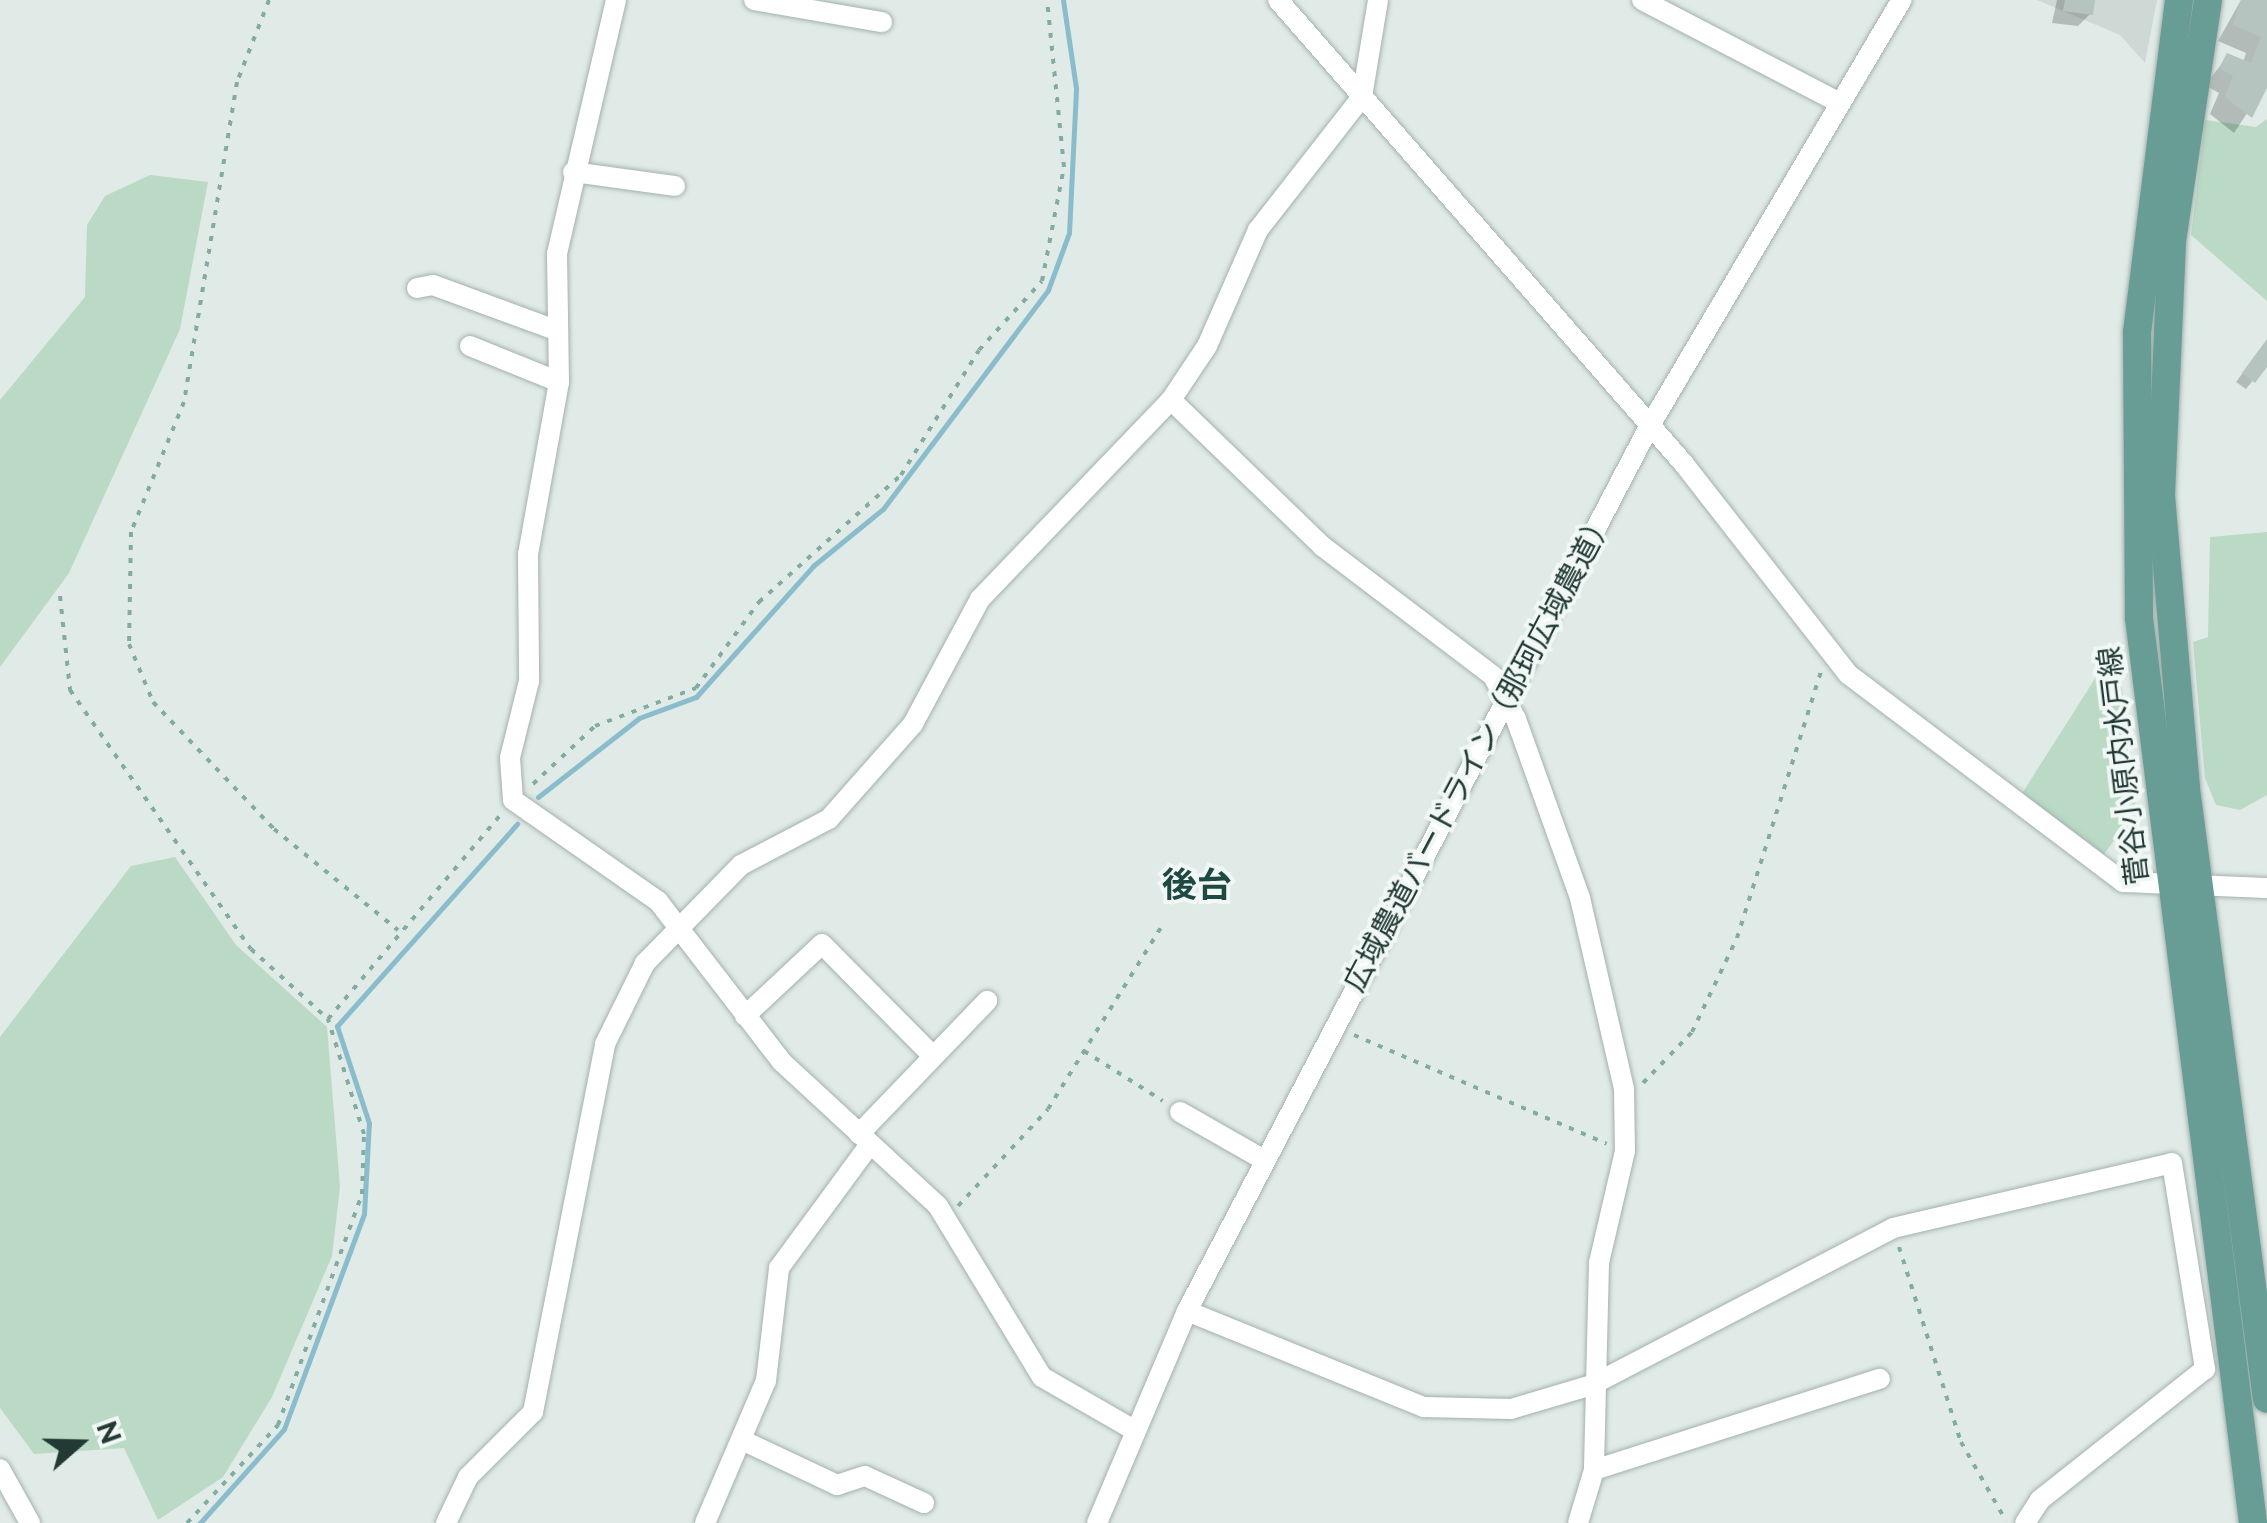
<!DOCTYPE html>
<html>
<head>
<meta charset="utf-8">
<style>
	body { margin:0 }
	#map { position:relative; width:2267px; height:1523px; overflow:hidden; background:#e0eae6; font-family:Raleway,"Noto Sans JP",sans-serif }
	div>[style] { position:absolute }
	.built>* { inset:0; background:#ced9d5 }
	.green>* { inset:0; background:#badac5 }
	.shadow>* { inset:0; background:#0003 }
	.stream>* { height:5px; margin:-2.5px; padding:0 2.5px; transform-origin:2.5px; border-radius:2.5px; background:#8abccc }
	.building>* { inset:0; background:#b5c4bf }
	.path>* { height:4px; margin-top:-2px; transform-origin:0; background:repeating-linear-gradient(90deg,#82aca2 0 5px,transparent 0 13px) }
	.roads { filter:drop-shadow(0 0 2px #a3b1ad) drop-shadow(0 0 2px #a3b1ad) }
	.minor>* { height:20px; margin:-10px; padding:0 10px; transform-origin:10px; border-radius:10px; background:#fff }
	.major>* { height:28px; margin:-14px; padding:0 14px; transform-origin:14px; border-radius:14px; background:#679d94 }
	span { translate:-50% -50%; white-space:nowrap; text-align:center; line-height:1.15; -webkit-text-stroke:8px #f0f7f4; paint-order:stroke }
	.street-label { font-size:30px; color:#223935 }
	.quarter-label { font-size:35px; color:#1f4a43; font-weight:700 }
	.north { position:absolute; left:30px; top:1393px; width:100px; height:100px; -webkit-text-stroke:8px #f0f7f4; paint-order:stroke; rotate:70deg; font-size:28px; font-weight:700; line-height:40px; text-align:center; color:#223935 }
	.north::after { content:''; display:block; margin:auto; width:35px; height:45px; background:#223935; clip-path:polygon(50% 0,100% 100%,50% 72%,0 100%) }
</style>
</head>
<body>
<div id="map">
	<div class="built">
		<div style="clip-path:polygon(2037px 0,2157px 0,2145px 63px,2120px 35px)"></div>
	</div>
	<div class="green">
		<div style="clip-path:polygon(2267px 119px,2267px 301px,2191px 235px,2205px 120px,2256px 127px)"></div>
		<div style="clip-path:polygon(150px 175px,208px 182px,180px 329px,69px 573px,0 667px,0 400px,85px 297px,87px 225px,105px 196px)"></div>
		<div style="clip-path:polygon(2267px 532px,2267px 795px,2240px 810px,2216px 805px,2205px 778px,2193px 642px,2208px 637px,2210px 537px)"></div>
		<div style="clip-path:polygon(2117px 644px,2136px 811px,2104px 854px,2021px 795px)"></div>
		<div style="clip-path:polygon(175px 857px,236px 945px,327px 1027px,340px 1187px,332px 1256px,272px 1397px,223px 1477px,158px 1520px,124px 1448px,34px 1454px,0 1408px,0 1037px,131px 866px)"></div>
	</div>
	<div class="shadow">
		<div style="clip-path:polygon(2057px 0,2093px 0,2090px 14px,2078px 26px,2052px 23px)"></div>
		<div style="clip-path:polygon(2241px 0,2267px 0,2267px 83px,2234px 133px,2210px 114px,2219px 93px,2205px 85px,2228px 56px,2243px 62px,2246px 53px,2218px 41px)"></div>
		<div style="clip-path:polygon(2267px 340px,2267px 363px,2246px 389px,2236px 382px)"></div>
	</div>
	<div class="stream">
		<div style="left:538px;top:797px;width:128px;rotate:-38deg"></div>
		<div style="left:639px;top:718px;width:61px;rotate:-20.2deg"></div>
		<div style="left:696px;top:697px;width:176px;rotate:-48.2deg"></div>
		<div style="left:813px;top:566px;width:90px;rotate:-39.2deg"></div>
		<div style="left:883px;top:509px;width:274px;rotate:-53deg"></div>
		<div style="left:1048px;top:290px;width:61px;rotate:-69.8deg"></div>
		<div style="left:1069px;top:233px;width:145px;rotate:-87.2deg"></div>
		<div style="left:1076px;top:88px;width:89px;rotate:-98.4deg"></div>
		<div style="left:200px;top:1523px;width:126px;rotate:-48.2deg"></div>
		<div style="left:284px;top:1429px;width:229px;rotate:-69.6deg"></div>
		<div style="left:364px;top:1214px;width:91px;rotate:-86.9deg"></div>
		<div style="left:369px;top:1123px;width:102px;rotate:-108.3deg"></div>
		<div style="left:337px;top:1026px;width:271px;rotate:-48.3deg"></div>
	</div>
	<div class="building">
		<div style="clip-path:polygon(2065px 0,2095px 0,2093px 15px,2063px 11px)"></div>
		<div style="clip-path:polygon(2241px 0,2267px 0,2267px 88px,2252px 118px,2225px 97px,2233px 76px,2219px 68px,2227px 53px,2251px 63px,2261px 37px,2233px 25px)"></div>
		<div style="clip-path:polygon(2267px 339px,2267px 367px,2255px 383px,2242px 373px)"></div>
	</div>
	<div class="path">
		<div style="left:269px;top:0;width:88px;rotate:111.3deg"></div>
		<div style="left:237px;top:82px;width:324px;rotate:99.4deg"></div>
		<div style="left:184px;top:402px;width:140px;rotate:112.2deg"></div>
		<div style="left:131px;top:532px;width:112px;rotate:91deg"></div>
		<div style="left:129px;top:644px;width:63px;rotate:67.5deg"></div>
		<div style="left:153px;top:702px;width:175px;rotate:46.4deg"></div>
		<div style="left:274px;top:829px;width:160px;rotate:39.2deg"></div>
		<div style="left:60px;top:596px;width:95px;rotate:83.9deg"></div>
		<div style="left:70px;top:690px;width:316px;rotate:55.1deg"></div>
		<div style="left:251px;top:949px;width:104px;rotate:42.3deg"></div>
		<div style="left:533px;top:784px;width:85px;rotate:-43.1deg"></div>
		<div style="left:595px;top:726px;width:108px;rotate:-20.6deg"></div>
		<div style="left:696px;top:688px;width:107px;rotate:-53.8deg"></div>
		<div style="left:759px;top:602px;width:191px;rotate:-41.8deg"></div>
		<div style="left:901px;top:475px;width:147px;rotate:-58deg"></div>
		<div style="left:979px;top:350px;width:93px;rotate:-47.6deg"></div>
		<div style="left:1042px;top:281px;width:116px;rotate:-79.1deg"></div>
		<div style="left:1064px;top:167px;width:168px;rotate:-95.8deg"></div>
		<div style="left:1354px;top:1035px;width:275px;rotate:23.3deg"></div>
		<div style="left:1084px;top:1051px;width:93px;rotate:32.3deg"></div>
		<div style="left:1643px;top:1083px;width:71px;rotate:-46.1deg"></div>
		<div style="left:1692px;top:1032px;width:104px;rotate:-64.4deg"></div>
		<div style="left:1737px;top:938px;width:280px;rotate:-72.5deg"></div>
		<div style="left:958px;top:1206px;width:132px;rotate:-47.1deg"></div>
		<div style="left:1048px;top:1109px;width:218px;rotate:-58.1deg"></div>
		<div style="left:1899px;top:1247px;width:205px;rotate:72.4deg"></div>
		<div style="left:1961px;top:1442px;width:91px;rotate:60.3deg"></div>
		<div style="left:187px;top:1523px;width:134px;rotate:-47.1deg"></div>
		<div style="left:278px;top:1425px;width:246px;rotate:-70deg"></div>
		<div style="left:362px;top:1194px;width:60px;rotate:-88.1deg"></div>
		<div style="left:364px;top:1134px;width:121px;rotate:-107.4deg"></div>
		<div style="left:328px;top:1019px;width:270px;rotate:-49.8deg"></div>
	</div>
	<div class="roads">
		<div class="minor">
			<div style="left:616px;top:0;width:261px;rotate:103.1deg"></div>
			<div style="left:557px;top:254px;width:128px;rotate:89.1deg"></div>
			<div style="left:559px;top:382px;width:175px;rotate:100.2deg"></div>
			<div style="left:528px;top:554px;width:127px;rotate:89.5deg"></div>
			<div style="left:529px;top:681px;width:79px;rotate:103.9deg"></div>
			<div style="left:510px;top:758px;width:42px;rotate:85.9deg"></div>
			<div style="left:513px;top:800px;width:177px;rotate:34.9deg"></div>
			<div style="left:658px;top:901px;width:203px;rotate:52.4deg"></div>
			<div style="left:782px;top:1062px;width:212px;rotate:42.7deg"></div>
			<div style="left:938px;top:1206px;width:200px;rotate:58.7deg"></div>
			<div style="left:1042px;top:1377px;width:108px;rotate:29.9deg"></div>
			<div style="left:754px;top:0;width:130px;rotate:9.8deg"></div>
			<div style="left:1278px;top:0;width:617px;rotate:48.81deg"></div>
			<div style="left:1684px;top:464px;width:266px;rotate:52deg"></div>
			<div style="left:1848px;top:674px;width:345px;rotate:37.1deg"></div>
			<div style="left:2123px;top:882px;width:144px;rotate:2.4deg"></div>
			<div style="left:1642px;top:0;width:221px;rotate:27.5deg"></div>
			<div style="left:573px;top:172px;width:103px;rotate:7.8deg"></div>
			<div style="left:417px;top:288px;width:16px;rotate:-11deg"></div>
			<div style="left:433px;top:285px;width:133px;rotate:20.2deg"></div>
			<div style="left:470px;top:346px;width:96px;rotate:22deg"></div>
			<div style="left:1171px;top:400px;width:210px;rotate:44deg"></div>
			<div style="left:1322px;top:546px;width:215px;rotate:37.2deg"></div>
			<div style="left:1493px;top:676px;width:49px;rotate:61.9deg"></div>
			<div style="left:1516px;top:719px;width:190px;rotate:70.3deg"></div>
			<div style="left:1580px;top:898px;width:196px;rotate:77deg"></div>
			<div style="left:1624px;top:1089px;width:62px;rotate:89.1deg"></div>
			<div style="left:1625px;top:1151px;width:115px;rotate:103.1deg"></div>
			<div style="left:1599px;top:1263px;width:207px;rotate:91.4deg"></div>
			<div style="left:1594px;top:1470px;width:55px;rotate:106.8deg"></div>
			<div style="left:745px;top:1016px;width:105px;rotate:-43.1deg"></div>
			<div style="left:822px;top:944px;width:156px;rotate:45.3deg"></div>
			<div style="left:1180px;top:1112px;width:97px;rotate:29.7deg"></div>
			<div style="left:859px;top:1134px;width:185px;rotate:-46.1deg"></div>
			<div style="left:1187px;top:1311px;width:256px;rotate:22.1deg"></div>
			<div style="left:1424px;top:1407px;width:87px;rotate:1.3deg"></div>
			<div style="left:1511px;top:1409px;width:84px;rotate:-16.5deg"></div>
			<div style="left:1592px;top:1385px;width:339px;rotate:-27.5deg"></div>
			<div style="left:1893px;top:1228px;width:286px;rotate:-13.1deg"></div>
			<div style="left:2172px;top:1163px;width:209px;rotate:80.9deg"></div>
			<div style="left:2205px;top:1369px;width:211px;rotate:141.6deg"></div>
			<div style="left:2040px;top:1500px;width:27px;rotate:123deg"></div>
			<div style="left:746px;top:1442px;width:101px;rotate:25.3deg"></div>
			<div style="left:837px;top:1485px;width:29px;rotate:-18deg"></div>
			<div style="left:865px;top:1476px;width:65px;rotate:24.6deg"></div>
			<div style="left:0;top:1469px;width:62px;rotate:60.9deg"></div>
			<div style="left:1594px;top:1470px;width:300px;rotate:-17.7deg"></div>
			<div style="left:446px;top:1523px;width:51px;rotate:-64.4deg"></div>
			<div style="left:468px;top:1477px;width:92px;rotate:-45deg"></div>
			<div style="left:533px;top:1412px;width:375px;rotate:-78.9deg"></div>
			<div style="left:605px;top:1044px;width:90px;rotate:-63.7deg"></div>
			<div style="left:645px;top:963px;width:137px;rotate:-45.6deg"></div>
			<div style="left:741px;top:865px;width:99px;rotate:-27.6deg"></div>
			<div style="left:829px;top:819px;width:127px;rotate:-48.5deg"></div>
			<div style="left:913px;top:724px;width:142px;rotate:-61.8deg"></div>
			<div style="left:980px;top:599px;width:276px;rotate:-46.2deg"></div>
			<div style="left:1171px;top:400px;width:65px;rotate:-56.3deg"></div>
			<div style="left:1207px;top:346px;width:127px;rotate:-66.3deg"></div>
			<div style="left:1258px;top:230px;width:169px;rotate:-52deg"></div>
			<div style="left:1362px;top:97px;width:98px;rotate:-80.6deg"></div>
			<div style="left:705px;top:1523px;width:155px;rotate:-66.8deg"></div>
			<div style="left:766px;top:1381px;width:114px;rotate:-83.4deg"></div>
			<div style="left:779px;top:1268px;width:154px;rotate:-53.7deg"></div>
			<div style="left:1097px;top:1523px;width:230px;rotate:-67deg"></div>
			<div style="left:1187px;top:1311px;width:997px;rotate:-62.41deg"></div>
			<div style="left:1649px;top:427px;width:496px;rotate:-59.4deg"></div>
		</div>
		<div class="major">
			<div style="left:2179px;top:0;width:336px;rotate:97.2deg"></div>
			<div style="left:2137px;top:333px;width:285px;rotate:89.6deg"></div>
			<div style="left:2139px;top:618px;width:912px;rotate:82.82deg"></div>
			<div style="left:2208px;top:0;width:245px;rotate:98.5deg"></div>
			<div style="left:2172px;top:242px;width:254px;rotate:92.5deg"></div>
			<div style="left:2161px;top:496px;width:294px;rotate:85.1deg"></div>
			<div style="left:2186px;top:789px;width:615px;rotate:82.44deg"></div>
		</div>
	</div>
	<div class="street-label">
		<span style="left:1479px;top:751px;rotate:-62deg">広域農道バードライン（那珂広域農道）</span>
		<span style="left:2124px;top:766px;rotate:-97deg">菅谷小原内水戸線</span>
	</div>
	<div class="quarter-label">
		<span style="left:1197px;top:885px">後台</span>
	</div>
	<div class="north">N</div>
</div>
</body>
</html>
